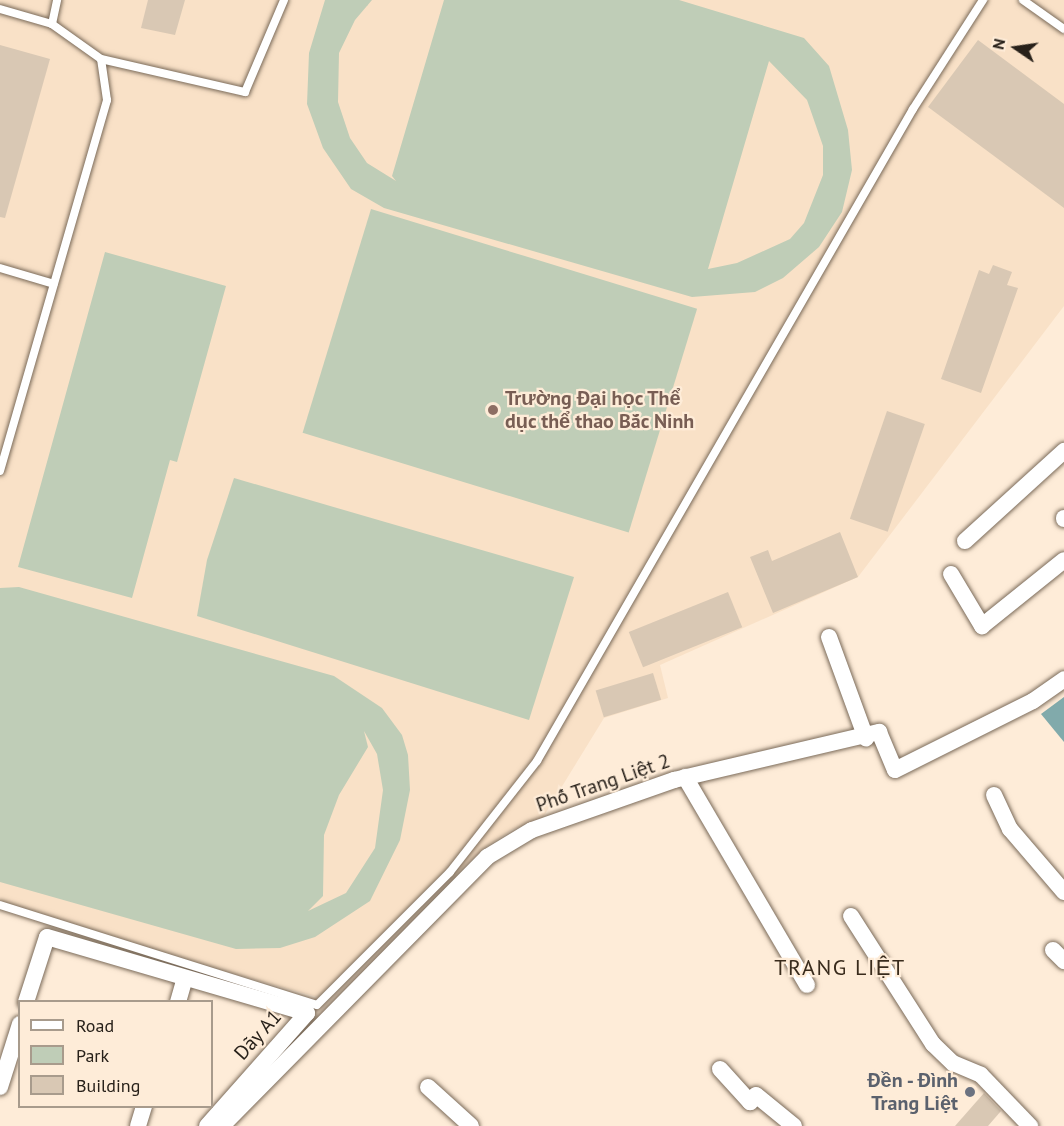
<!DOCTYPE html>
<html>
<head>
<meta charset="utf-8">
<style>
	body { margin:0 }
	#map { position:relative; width:1064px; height:1126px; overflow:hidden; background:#feecd8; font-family:"PT Sans",sans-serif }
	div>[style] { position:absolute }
	.built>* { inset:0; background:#f9e1c7 }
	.green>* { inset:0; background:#bfcdb7; transform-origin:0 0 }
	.water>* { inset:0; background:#81aaab }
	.building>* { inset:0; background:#d9c8b4; transform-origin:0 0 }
	.roads { filter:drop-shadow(0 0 2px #7a6a59) drop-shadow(0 0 2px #7a6a59) }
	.lane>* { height:8px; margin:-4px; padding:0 4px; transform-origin:4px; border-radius:4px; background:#fff }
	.street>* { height:16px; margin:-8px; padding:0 8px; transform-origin:8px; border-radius:8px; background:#fff }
	.dots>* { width:16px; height:16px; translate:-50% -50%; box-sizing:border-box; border:3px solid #feecd8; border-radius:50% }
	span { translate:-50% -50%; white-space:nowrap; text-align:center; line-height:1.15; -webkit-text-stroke:4.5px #feecd8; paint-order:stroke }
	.education-label { font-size:20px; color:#785e54; font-weight:700 }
	.left { translate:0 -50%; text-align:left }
	.street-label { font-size:20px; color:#28211a }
	.worship-label { font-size:20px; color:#5b616d; font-weight:700 }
	.right { translate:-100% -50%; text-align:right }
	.quarter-label { font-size:22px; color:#392b1c; letter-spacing:1.5px }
	.legend { position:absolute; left:18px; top:1000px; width:195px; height:108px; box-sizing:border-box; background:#feecd8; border:2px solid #a89b8c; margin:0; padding:8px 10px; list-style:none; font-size:18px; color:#28211a }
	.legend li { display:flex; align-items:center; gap:12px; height:30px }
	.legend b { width:30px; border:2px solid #a89b8c }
	.north { position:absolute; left:986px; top:18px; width:60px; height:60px; -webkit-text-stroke:4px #feecd8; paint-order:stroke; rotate:283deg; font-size:16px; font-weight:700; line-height:24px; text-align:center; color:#28211a }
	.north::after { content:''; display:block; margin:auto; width:21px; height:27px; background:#28211a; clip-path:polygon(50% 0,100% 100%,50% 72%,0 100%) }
</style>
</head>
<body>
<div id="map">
	<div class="built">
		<div style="clip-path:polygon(0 0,1064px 0,1064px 306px,858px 577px,660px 665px,668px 698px,604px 718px,542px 819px,513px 829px,483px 849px,321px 998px,0 909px)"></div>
	</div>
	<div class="green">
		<div style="clip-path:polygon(evenodd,325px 0,372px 0,355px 20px,339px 53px,338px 102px,350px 138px,367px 163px,396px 181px,392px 176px,444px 0,679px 0,804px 38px,829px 66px,848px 130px,852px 170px,842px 212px,819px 247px,783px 278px,755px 292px,692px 297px,384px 208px,351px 189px,323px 148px,307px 104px,309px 53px,325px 0,769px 61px,807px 100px,823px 146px,823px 175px,804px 223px,790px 239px,737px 263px,708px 269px,769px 61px)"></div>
		<div style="left:371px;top:209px;width:341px;height:234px;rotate:17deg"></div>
		<div style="clip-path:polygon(105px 252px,226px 286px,177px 462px,170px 460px,132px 598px,18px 567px)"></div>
		<div style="clip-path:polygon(234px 478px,574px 577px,529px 720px,197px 616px,207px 560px)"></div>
		<div style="clip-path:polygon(evenodd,19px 587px,334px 676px,382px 708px,402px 735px,408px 755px,410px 790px,400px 840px,370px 901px,315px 937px,280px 948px,236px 949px,0 882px,0 588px,19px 587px,364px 731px,377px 754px,383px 790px,375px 848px,346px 893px,308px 911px,323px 896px,324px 835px,339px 795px,368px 747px,364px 731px)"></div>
	</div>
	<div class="water">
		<div style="clip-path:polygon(1064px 697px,1064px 742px,1041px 714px)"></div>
	</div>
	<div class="building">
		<div style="clip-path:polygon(148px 0,185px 0,175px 35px,141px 28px)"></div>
		<div style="clip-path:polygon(978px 40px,1064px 104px,1064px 208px,928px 107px)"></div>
		<div style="clip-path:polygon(0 45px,50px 59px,5px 218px,0 217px)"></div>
		<div style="clip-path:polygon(993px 265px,1012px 272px,1007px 285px,1018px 288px,981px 393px,941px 379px,979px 270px,989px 274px)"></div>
		<div style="left:887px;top:411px;width:40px;height:114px;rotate:19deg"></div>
		<div style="clip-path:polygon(840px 532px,858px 577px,773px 613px,750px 557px,768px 550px,772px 561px)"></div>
		<div style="left:728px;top:592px;width:38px;height:107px;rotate:68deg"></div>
		<div style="left:653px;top:673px;width:28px;height:60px;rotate:73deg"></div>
		<div style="clip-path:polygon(984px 1093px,1001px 1111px,988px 1126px,955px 1126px)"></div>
	</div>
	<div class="roads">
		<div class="lane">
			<div style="left:1023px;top:0;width:50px;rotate:35.3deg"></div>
			<div style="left:0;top:9px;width:54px;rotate:16.1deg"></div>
			<div style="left:52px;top:24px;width:25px;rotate:-78deg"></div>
			<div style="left:101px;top:59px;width:148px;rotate:12.9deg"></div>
			<div style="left:245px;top:92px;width:100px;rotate:-67deg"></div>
			<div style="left:0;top:268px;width:56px;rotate:16.5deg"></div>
			<div style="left:0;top:471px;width:386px;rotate:-73.9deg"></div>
			<div style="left:107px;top:100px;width:41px;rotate:-98.3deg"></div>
			<div style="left:101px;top:59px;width:60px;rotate:-144.5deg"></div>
			<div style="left:0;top:905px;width:332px;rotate:17.5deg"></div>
			<div style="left:317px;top:1005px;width:188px;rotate:-45deg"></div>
			<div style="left:450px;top:872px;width:141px;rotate:-51.9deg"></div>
			<div style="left:537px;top:761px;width:753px;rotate:-60.03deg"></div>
			<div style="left:913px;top:109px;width:130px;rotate:-57.3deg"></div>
		</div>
		<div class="street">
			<div style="left:1064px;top:518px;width:1px;rotate:90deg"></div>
			<div style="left:965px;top:541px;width:134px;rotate:-42.3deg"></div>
			<div style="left:951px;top:574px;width:61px;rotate:59.2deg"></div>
			<div style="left:982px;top:626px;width:105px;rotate:-38.8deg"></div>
			<div style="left:829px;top:637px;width:108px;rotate:69.9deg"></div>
			<div style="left:685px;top:777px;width:241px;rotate:59.6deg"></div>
			<div style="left:994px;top:795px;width:38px;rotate:65deg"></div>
			<div style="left:1010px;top:829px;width:83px;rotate:49.4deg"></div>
			<div style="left:851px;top:916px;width:152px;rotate:57.4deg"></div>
			<div style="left:933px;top:1044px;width:28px;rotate:44deg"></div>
			<div style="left:953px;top:1063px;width:30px;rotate:23deg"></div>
			<div style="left:981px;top:1075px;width:71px;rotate:46.1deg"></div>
			<div style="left:1053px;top:950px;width:16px;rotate:45deg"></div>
			<div style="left:26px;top:1002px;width:68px;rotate:-72.1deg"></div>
			<div style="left:47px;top:937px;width:271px;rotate:16.3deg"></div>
			<div style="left:307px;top:1013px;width:151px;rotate:131.5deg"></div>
			<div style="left:178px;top:1002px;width:25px;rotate:-74deg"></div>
			<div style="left:720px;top:1069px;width:45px;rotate:47.7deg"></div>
			<div style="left:750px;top:1102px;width:9px;rotate:-49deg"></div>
			<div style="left:756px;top:1095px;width:49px;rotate:39.2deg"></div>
			<div style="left:0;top:1087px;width:66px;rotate:-72.4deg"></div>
			<div style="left:428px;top:1087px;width:58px;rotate:42.2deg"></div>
			<div style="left:138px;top:1126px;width:21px;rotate:-73deg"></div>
			<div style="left:222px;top:1126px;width:378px;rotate:-45.4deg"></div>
			<div style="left:487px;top:857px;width:52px;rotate:-31deg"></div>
			<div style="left:532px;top:830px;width:151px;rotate:-19.4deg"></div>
			<div style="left:674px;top:780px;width:211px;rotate:-13.2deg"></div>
			<div style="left:879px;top:732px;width:41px;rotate:67.2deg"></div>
			<div style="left:895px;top:770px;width:154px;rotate:-26.6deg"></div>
			<div style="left:1033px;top:701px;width:38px;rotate:-35deg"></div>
		</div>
	</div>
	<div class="dots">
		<div style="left:493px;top:410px;background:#8d6e63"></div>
		<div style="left:970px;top:1092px;background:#6b7280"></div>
	</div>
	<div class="education-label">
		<span class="left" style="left:505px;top:410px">Trường Đại học Thể<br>dục thể thao Bắc Ninh</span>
	</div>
	<div class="street-label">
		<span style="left:603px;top:783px;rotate:-19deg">Phố Trang Liệt 2</span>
		<span style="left:258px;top:1035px;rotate:-48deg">Dãy A1</span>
	</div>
	<div class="worship-label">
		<span class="right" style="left:958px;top:1092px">Đền - Đình<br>Trang Liệt</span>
	</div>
	<div class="quarter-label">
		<span style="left:840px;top:968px">TRANG LIỆT</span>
	</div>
	<ul class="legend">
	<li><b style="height:8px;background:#fff"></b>Road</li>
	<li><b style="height:16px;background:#bfcdb7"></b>Park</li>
	<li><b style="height:16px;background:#d9c8b4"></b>Building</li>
	</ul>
	<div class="north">N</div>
</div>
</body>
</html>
